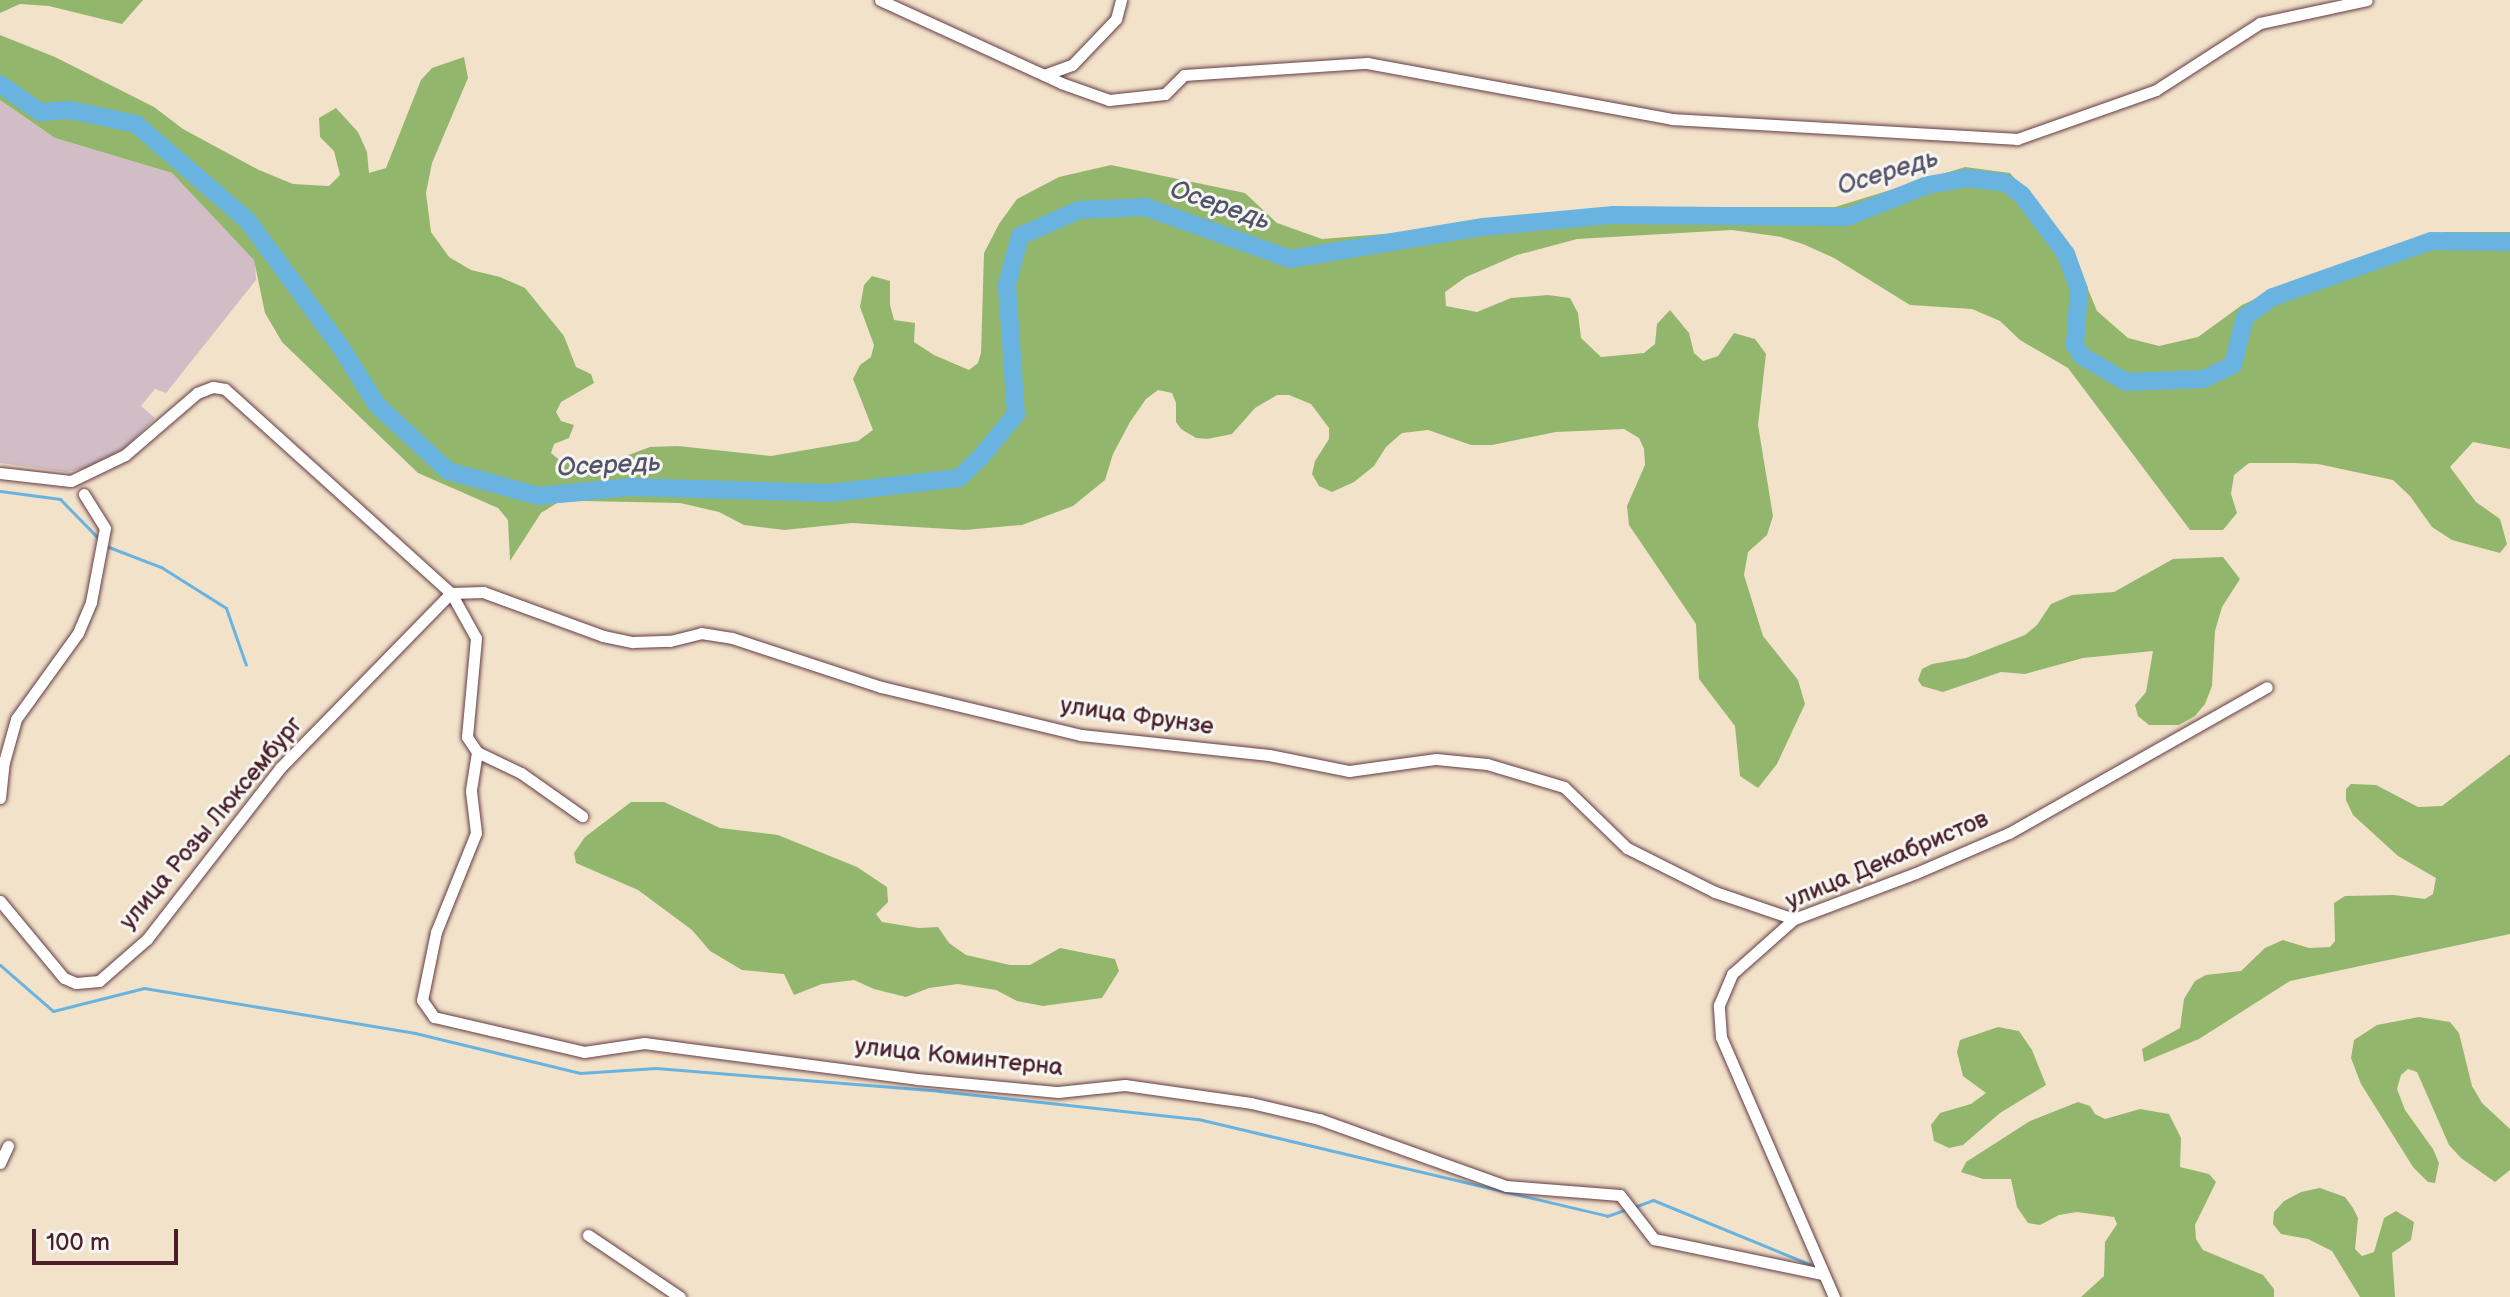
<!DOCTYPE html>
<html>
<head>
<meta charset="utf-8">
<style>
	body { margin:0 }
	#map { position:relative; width:2510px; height:1297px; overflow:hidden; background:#f3e2ca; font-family:"Balsamiq Sans",sans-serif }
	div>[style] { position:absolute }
	.industrial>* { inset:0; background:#d2bdc6 }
	.forest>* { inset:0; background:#92b76c }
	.stream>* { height:3px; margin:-1.5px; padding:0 1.5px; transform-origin:1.5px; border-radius:1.5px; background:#68b3e0 }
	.river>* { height:18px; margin:-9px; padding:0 9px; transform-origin:9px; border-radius:9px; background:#68b3e0 }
	.roads { filter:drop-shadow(0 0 2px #633c43) drop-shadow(0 0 2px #633c43) }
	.minor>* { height:11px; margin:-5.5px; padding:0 5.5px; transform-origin:5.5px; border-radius:5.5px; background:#fff }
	span { translate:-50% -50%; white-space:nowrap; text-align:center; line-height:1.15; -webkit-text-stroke:6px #f6f6f2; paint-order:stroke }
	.street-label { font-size:24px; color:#4a1f2b }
	.water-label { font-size:26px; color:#54536a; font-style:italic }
	.scale { position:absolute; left:32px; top:1229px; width:146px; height:36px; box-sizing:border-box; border:4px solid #4a1f2b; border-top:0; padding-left:10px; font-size:24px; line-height:28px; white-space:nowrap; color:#4a1f2b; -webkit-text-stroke:6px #f6f6f2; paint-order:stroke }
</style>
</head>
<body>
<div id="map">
	<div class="industrial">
		<div style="clip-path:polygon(0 100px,55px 138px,172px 173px,255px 260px,256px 280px,166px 393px,155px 389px,141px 406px,155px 418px,125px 448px,89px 467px,67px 472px,0 463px)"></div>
	</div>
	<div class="forest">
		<div style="clip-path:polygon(0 0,143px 0,122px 24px,49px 6px,20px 4px,0 13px)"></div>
		<div style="clip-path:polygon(0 35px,55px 57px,154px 107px,183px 129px,259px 170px,293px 184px,329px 186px,340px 175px,334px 151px,320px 137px,319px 118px,336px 108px,358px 132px,367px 152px,369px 173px,386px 168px,421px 80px,432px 68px,464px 57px,468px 78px,432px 163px,426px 193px,431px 232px,449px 257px,471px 270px,500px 277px,525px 288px,564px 336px,576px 367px,591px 374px,594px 383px,561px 402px,556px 412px,561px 421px,574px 425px,569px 438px,554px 444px,551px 453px,562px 462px,579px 463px,607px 463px,650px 447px,678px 446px,771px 456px,858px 441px,873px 430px,853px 379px,860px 365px,871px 357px,874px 345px,860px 307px,864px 285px,872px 276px,890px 281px,890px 305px,894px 320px,915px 323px,914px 342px,934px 355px,969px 370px,978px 363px,981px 353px,984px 253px,999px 224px,1017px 199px,1059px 177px,1111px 165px,1245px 193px,1277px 223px,1322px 239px,1396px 233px,1611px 207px,1835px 207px,1965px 167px,2010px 173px,2069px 243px,2097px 311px,2128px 338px,2159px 346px,2198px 337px,2242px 305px,2287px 284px,2391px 247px,2445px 232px,2510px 232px,2510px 449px,2473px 442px,2450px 467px,2476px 502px,2500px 519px,2507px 544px,2500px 553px,2452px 540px,2432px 527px,2410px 496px,2393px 480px,2318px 464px,2294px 463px,2249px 463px,2234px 475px,2231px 494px,2237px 513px,2223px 530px,2190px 530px,2068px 368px,2020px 340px,2000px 321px,1972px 309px,1910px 305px,1834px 258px,1803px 244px,1781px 237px,1732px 230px,1577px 239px,1517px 255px,1466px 277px,1445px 292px,1446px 306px,1477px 312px,1511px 298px,1548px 295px,1570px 298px,1578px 313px,1581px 338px,1601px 357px,1644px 353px,1655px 344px,1657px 324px,1670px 310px,1689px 333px,1694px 353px,1703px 361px,1718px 356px,1734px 333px,1755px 339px,1766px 354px,1758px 425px,1773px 516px,1767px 535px,1748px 552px,1744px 575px,1763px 636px,1798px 680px,1805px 704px,1777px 764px,1758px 788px,1740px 776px,1735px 726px,1699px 679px,1696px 624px,1629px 525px,1627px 506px,1645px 465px,1644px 449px,1639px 438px,1624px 429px,1556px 432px,1492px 445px,1471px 445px,1428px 430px,1402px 433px,1386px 447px,1374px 466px,1354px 482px,1332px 492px,1319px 486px,1312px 474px,1315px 461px,1329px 439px,1329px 428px,1311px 404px,1289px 395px,1277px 395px,1255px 408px,1232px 434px,1207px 439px,1196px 438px,1181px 429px,1176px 422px,1176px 403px,1172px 393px,1158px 390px,1146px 399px,1130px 422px,1113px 454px,1105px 480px,1073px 506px,1022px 525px,964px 530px,852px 523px,784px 530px,744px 525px,719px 512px,680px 503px,583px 501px,557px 503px,541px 513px,510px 561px,508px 520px,498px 508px,418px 473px,282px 342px,265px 313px,254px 260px,172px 173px,55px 138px,0 100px)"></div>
		<div style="clip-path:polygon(2223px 557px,2240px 579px,2222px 607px,2215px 631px,2212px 686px,2205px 704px,2195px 716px,2179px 725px,2149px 725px,2138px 716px,2135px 705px,2146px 692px,2153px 651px,2083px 658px,2025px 674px,2001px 672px,1943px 692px,1922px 686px,1918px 680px,1922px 669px,1932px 664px,1966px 658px,2025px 635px,2037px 625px,2051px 604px,2072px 595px,2114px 592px,2173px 559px)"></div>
		<div style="clip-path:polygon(2510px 754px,2510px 934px,2290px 981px,2199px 1039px,2144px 1062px,2142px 1049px,2180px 1028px,2184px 999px,2195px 981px,2206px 975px,2241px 971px,2265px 948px,2283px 940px,2309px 948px,2330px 947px,2335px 941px,2334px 903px,2345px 896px,2394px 895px,2425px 899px,2433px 894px,2436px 878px,2398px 856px,2353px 815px,2346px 800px,2346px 789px,2351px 784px,2376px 785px,2418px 807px,2442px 806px)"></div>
		<div style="clip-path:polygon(631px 802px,664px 802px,720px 828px,778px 835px,857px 867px,887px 887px,888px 902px,876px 914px,882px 922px,919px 928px,938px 927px,949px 943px,966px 955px,1010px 965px,1030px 965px,1060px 948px,1115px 959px,1119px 971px,1102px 998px,1043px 1006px,1017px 1001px,996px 990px,958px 984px,929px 988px,906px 997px,874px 989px,854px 980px,822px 984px,794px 995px,784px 974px,742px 970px,710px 951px,692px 930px,638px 890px,576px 863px,574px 853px,585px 837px)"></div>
		<div style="clip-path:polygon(2419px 1017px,2450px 1022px,2459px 1033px,2472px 1086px,2482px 1103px,2510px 1129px,2510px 1170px,2495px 1182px,2461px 1158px,2449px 1145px,2417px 1072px,2408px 1069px,2401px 1075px,2397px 1089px,2405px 1110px,2433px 1149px,2439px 1163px,2435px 1183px,2428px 1182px,2413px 1167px,2361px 1084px,2351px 1058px,2354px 1040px,2377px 1025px)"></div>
		<div style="clip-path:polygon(1998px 1027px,2019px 1031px,2032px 1050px,2046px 1085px,2000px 1113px,1963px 1145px,1949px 1148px,1934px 1141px,1931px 1125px,1940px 1113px,1971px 1104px,1986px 1093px,1963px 1076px,1957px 1052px,1960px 1040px)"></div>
		<div style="clip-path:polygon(2078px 1102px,2090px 1106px,2095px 1114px,2105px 1119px,2140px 1109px,2169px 1114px,2181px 1138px,2180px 1167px,2209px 1174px,2216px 1182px,2195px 1225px,2196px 1239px,2203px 1250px,2263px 1275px,2274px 1289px,2274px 1297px,2081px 1297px,2104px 1276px,2105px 1242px,2117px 1224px,2114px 1217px,2077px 1212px,2059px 1215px,2040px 1225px,2028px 1223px,2017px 1207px,2011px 1179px,1983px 1179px,1961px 1172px,1966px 1162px,2030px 1121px)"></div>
		<div style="clip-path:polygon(2320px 1188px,2345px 1197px,2353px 1208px,2358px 1218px,2355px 1249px,2362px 1256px,2374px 1252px,2384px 1218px,2396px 1211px,2414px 1222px,2411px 1240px,2392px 1253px,2395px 1297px,2360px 1297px,2332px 1251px,2308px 1239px,2281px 1234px,2273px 1224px,2274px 1212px,2284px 1201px,2301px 1192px)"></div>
	</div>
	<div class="stream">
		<div style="left:0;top:491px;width:61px;rotate:7.6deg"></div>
		<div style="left:60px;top:499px;width:54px;rotate:45.7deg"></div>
		<div style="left:106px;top:546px;width:59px;rotate:20.9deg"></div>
		<div style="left:161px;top:567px;width:77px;rotate:32.2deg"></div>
		<div style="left:226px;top:608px;width:60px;rotate:70.7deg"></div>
		<div style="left:0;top:965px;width:70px;rotate:41deg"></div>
		<div style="left:53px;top:1011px;width:94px;rotate:-14.2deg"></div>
		<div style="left:144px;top:988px;width:275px;rotate:9.4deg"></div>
		<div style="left:415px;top:1033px;width:170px;rotate:13.6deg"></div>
		<div style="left:580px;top:1073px;width:76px;rotate:-3.8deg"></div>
		<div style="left:656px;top:1068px;width:284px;rotate:4.6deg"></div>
		<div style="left:939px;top:1091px;width:261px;rotate:6.2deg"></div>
		<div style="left:1198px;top:1119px;width:420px;rotate:13.3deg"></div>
		<div style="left:1607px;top:1216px;width:21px;rotate:-19deg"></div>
		<div style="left:1634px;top:1207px;width:20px;rotate:-20deg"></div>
		<div style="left:1653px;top:1200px;width:169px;rotate:22.3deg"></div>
	</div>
	<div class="river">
		<div style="left:0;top:84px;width:49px;rotate:35deg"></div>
		<div style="left:40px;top:112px;width:30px;rotate:-4deg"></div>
		<div style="left:70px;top:110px;width:67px;rotate:12deg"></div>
		<div style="left:136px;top:124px;width:148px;rotate:40.9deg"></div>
		<div style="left:248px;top:221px;width:159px;rotate:53.7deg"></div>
		<div style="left:342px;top:349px;width:66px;rotate:58deg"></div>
		<div style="left:377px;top:405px;width:97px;rotate:42.9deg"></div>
		<div style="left:448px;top:471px;width:93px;rotate:15.5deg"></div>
		<div style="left:538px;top:496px;width:91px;rotate:-5.6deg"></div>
		<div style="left:629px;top:487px;width:201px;rotate:1.7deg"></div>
		<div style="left:830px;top:493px;width:130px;rotate:-6.6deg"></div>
		<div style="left:959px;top:478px;width:29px;rotate:-44deg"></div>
		<div style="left:980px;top:458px;width:57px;rotate:-50.7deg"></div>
		<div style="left:1016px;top:414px;width:129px;rotate:-94deg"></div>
		<div style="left:1007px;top:285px;width:51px;rotate:-75.1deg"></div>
		<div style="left:1020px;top:236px;width:64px;rotate:-23.8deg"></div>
		<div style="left:1079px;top:210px;width:66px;rotate:-2.6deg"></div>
		<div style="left:1145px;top:207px;width:154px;rotate:19.7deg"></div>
		<div style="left:1290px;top:259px;width:196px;rotate:-9.4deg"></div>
		<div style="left:1483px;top:227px;width:131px;rotate:-5.3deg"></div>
		<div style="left:1613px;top:215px;width:234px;rotate:0.5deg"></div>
		<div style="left:1847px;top:217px;width:87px;rotate:-21.6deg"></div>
		<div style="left:1928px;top:185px;width:40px;rotate:-10deg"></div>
		<div style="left:1967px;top:178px;width:39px;rotate:7deg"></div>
		<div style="left:2006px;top:183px;width:20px;rotate:37deg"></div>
		<div style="left:2022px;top:195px;width:74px;rotate:53.3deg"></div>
		<div style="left:2066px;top:254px;width:38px;rotate:70deg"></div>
		<div style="left:2079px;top:290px;width:55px;rotate:94.2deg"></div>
		<div style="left:2075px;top:345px;width:13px;rotate:58deg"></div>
		<div style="left:2082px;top:356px;width:51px;rotate:30.6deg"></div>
		<div style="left:2126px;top:382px;width:78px;rotate:-2.2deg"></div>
		<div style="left:2204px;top:379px;width:32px;rotate:-26deg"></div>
		<div style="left:2233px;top:365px;width:49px;rotate:-76deg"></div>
		<div style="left:2245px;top:317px;width:34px;rotate:-36deg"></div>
		<div style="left:2273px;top:297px;width:168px;rotate:-19.5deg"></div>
		<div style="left:2431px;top:241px;width:79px;rotate:0.7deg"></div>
	</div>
	<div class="roads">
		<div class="minor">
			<div style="left:880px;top:0;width:199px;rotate:24.6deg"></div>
			<div style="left:1061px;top:83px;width:51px;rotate:19.5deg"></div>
			<div style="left:1109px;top:100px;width:56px;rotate:-6.1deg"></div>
			<div style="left:1165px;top:94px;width:27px;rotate:-45deg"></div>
			<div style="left:1184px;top:75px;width:183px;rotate:-3.8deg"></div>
			<div style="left:1367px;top:63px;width:310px;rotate:10.4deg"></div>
			<div style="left:1672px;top:119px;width:346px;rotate:3.3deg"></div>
			<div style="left:2017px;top:139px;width:147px;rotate:-19.4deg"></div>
			<div style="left:2156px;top:90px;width:124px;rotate:-32.8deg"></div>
			<div style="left:2260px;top:23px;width:109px;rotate:-12.1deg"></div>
			<div style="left:1044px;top:75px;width:30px;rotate:-20deg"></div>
			<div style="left:1072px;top:65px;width:64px;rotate:-46.3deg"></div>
			<div style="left:1116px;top:19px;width:20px;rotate:-75deg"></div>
			<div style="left:0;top:473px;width:71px;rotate:6.4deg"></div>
			<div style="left:71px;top:481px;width:60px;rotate:-25.7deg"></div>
			<div style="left:125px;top:455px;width:95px;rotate:-40.7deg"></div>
			<div style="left:197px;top:393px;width:17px;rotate:-21deg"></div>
			<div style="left:213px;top:387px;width:12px;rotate:9deg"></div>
			<div style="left:225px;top:389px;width:304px;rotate:42.1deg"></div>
			<div style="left:451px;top:593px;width:51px;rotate:60.9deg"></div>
			<div style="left:476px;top:638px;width:99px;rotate:95.2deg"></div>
			<div style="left:467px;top:737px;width:18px;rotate:56deg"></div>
			<div style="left:477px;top:752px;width:49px;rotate:25.5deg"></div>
			<div style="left:521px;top:773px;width:75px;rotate:35.2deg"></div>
			<div style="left:451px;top:593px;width:32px;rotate:-2deg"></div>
			<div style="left:483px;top:592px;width:128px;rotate:20.1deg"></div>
			<div style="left:603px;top:636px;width:30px;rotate:12deg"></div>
			<div style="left:632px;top:642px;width:38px;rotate:-2deg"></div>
			<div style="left:670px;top:641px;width:32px;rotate:-14deg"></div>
			<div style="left:701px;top:633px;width:31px;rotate:9deg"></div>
			<div style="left:732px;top:638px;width:157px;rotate:18.2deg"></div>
			<div style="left:881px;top:687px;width:206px;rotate:13.5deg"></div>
			<div style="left:1081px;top:735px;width:189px;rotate:6.1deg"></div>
			<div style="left:1269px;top:755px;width:82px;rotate:11.3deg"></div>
			<div style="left:1349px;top:771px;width:88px;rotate:-7.9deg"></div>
			<div style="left:1436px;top:759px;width:51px;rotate:5.6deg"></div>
			<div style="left:1487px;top:764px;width:80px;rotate:16.6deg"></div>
			<div style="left:1564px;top:787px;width:88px;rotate:44.1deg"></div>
			<div style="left:1627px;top:848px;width:98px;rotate:26.6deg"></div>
			<div style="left:1715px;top:892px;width:83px;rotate:18.9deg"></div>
			<div style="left:477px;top:752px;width:39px;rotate:99deg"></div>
			<div style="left:471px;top:791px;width:42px;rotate:83.2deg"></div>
			<div style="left:476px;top:833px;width:107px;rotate:112deg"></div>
			<div style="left:436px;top:932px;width:69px;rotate:101.6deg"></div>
			<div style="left:422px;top:1000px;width:21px;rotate:55deg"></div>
			<div style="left:434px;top:1017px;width:154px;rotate:13.1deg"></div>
			<div style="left:584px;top:1052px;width:61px;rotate:-8.5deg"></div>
			<div style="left:644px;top:1043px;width:275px;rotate:7.5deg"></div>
			<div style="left:917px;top:1079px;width:142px;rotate:5.3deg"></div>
			<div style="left:1058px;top:1092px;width:67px;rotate:-6deg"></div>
			<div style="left:1125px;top:1085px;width:127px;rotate:8.1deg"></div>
			<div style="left:1251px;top:1103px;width:70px;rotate:13.2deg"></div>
			<div style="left:1319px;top:1119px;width:199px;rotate:19.7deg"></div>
			<div style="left:1506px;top:1186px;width:114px;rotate:4.5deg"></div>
			<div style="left:1620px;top:1195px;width:56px;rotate:52.3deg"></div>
			<div style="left:1654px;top:1239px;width:171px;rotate:11.8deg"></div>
			<div style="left:0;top:798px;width:36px;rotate:-84deg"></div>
			<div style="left:4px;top:762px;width:45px;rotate:-74.4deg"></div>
			<div style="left:16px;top:719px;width:106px;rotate:-54.2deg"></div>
			<div style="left:78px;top:633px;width:34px;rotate:-67deg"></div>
			<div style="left:91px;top:602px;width:75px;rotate:-79.3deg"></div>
			<div style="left:105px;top:528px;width:40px;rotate:-122deg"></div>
			<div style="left:0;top:901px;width:100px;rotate:50.3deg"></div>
			<div style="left:64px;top:978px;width:13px;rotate:23deg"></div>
			<div style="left:76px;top:983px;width:23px;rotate:-5deg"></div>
			<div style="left:99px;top:981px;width:64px;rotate:-41.2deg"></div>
			<div style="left:147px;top:939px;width:217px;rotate:-52.1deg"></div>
			<div style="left:280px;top:768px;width:245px;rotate:-45.7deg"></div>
			<div style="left:0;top:1163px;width:19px;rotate:-65deg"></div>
			<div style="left:588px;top:1235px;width:111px;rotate:34deg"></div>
			<div style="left:1834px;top:1297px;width:283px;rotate:-113.5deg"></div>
			<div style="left:1721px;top:1037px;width:32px;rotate:-94deg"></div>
			<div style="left:1719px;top:1005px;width:34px;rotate:-67deg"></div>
			<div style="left:1732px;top:974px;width:83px;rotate:-41.6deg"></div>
			<div style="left:1794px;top:919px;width:130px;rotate:-20.7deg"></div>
			<div style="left:1916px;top:873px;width:101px;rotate:-23.3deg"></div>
			<div style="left:2009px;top:833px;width:296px;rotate:-29.5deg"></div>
		</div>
	</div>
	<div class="street-label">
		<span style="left:1137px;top:716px;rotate:8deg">улица Фрунзе</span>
		<span style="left:211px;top:823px;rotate:-50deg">улица Розы Люксембург</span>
		<span style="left:1887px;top:860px;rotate:-23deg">улица Декабристов</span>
		<span style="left:959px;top:1057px;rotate:6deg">улица Коминтерна</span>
	</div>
	<div class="water-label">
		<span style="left:1888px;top:173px;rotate:-17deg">Осередь</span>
		<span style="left:1220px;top:206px;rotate:19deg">Осередь</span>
		<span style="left:609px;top:466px;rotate:-3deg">Осередь</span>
	</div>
	<div class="scale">100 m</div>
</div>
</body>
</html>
